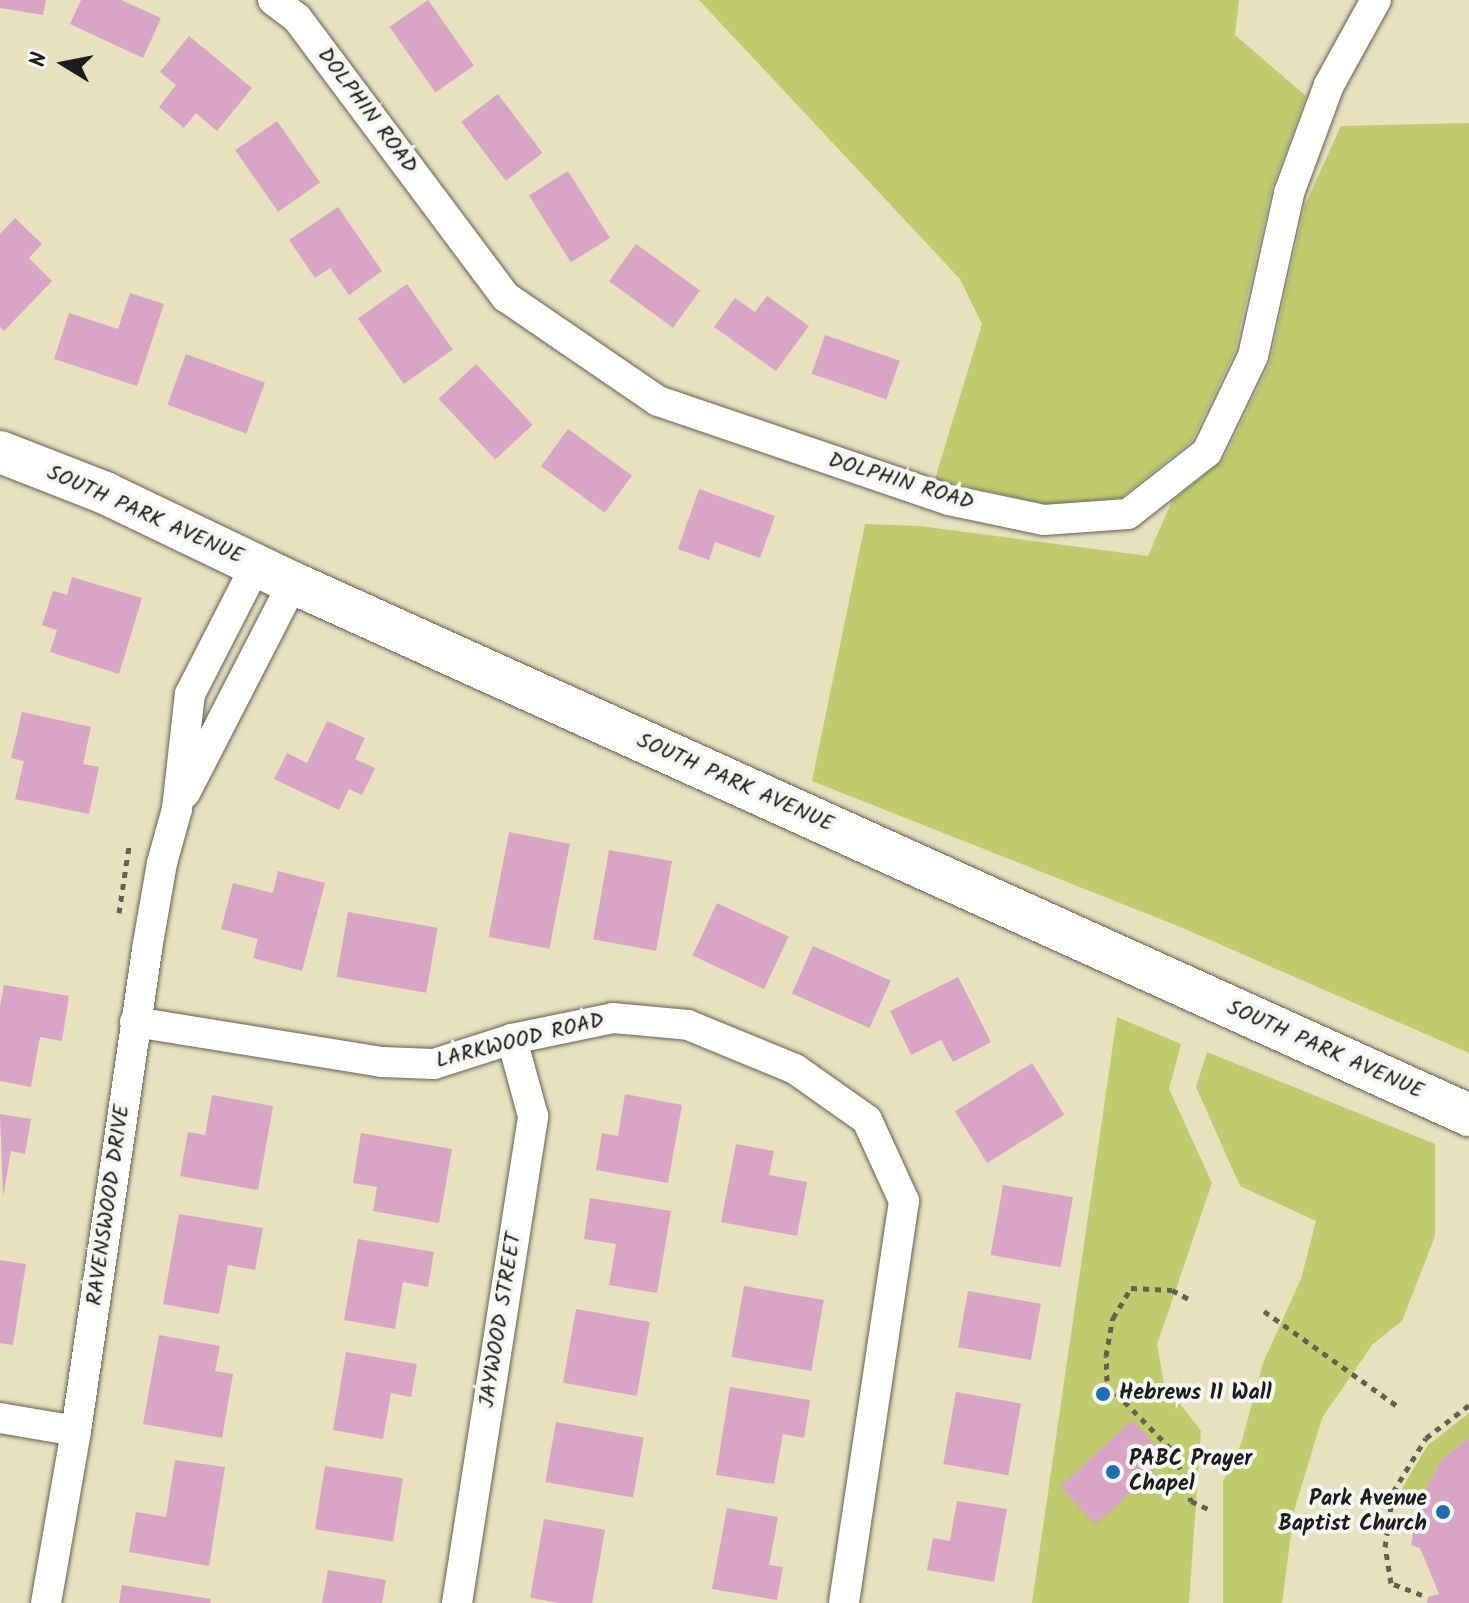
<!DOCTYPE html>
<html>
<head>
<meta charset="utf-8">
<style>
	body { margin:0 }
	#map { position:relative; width:1469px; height:1603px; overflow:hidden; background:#e7e1be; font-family:Kalam,sans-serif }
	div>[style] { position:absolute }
	.green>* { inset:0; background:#bfcb6c }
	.building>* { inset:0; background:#d8a5c6; transform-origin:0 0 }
	.path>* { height:5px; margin-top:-2.5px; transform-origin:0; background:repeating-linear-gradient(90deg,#636155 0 6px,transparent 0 12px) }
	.roads { filter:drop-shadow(0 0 2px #636155) drop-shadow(0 0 2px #636155) }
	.street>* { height:30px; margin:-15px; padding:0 15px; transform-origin:15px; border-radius:15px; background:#fff }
	.secondary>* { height:42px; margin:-21px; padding:0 21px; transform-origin:21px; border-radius:21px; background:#fff }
	.dots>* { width:22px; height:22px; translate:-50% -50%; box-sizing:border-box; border:4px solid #f6f6f2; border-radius:50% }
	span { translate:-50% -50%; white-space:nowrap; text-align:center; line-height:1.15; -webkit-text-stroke:8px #f6f6f2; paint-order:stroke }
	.street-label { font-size:22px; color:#1c1c1c }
	.poi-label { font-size:22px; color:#1c1c1c; font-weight:700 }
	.left { translate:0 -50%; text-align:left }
	.right { translate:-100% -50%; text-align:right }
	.north { position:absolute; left:24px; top:24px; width:80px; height:80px; -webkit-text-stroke:6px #f6f6f2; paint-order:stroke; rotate:280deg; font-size:22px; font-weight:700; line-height:32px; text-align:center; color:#1c1c1c }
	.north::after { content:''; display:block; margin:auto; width:28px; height:36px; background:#1c1c1c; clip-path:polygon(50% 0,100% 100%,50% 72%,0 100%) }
</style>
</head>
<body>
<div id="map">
	<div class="green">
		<div style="clip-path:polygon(699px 0,1239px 0,1235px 35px,1306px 96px,1272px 187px,1235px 351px,1192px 441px,1120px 498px,1045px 504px,935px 479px,982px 324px,960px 279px)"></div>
		<div style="clip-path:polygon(1469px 123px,1469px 1053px,1178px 926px,812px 781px,865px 524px,920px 526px,1148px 556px,1172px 501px,1224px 459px,1270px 363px,1305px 205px,1341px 126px)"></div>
		<div style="clip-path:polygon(1117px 1017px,1181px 1044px,1169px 1089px,1212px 1183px,1157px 1345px,1164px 1383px,1201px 1431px,1189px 1603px,1032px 1603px)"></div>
		<div style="clip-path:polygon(1207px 1052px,1435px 1144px,1435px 1236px,1402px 1321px,1372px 1345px,1322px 1418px,1294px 1511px,1282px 1603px,1223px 1603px,1223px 1481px,1241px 1444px,1263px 1363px,1301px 1279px,1316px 1221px,1240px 1186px,1196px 1087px)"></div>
		<div style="clip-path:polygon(1469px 1413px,1469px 1438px,1442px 1459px,1419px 1501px,1399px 1493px,1428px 1445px)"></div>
	</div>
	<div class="building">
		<div style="clip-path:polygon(0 0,46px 0,43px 15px,0 8px)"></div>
		<div style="clip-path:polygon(81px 0,121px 0,161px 18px,143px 58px,70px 24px)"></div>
		<div style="left:428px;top:0;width:80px;height:47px;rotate:55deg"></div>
		<div style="clip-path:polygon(189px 36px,252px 88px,217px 131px,196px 113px,184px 128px,159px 107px,176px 85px,160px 72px)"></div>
		<div style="left:498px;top:94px;width:74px;height:46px;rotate:53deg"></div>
		<div style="left:277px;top:121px;width:75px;height:51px;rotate:55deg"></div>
		<div style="left:568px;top:171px;width:79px;height:46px;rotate:58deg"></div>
		<div style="clip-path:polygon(338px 207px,382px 271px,349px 295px,330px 268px,315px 278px,289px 240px)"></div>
		<div style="clip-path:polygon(15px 218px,42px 244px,29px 258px,52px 281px,4px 331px,0 327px,0 234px)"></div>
		<div style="left:636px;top:244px;width:79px;height:46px;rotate:36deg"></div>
		<div style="left:407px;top:284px;width:80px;height:60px;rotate:55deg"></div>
		<div style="clip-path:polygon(130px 293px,164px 304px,137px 386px,54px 359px,69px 313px,118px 329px)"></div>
		<div style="clip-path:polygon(767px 296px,809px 326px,776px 371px,714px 327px,735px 298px,755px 312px)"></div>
		<div style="left:825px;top:335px;width:79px;height:41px;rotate:19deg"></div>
		<div style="left:186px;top:354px;width:84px;height:54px;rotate:20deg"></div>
		<div style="left:476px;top:364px;width:83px;height:51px;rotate:47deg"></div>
		<div style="left:568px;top:429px;width:79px;height:46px;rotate:36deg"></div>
		<div style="clip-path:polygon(699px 489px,775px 516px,760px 558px,715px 542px,709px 560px,678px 549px)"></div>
		<div style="clip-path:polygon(72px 577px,142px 598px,119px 674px,50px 652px,57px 630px,42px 625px,53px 591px,67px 595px)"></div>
		<div style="clip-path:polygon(22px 712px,91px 727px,83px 764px,99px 767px,89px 814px,15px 799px,24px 761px,11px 758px)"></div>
		<div style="clip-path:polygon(327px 721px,365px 738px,355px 759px,375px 768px,362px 795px,349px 789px,339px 810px,274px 779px,287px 753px,307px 763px)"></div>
		<div style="left:509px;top:832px;width:62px;height:107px;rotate:11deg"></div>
		<div style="left:609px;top:850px;width:64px;height:91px;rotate:10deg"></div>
		<div style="clip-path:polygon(278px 871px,325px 883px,302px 971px,253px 958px,258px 939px,221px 929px,233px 883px,273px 893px)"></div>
		<div style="left:717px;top:903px;width:79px;height:58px;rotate:25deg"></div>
		<div style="left:348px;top:912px;width:91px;height:66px;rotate:10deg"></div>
		<div style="left:813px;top:946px;width:85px;height:52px;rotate:24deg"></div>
		<div style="clip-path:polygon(958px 977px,991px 1042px,953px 1062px,941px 1040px,911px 1055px,890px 1011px)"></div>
		<div style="clip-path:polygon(4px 985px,69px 996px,62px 1041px,40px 1037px,31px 1087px,0 1081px,0 1007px)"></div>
		<div style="left:1032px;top:1063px;width:61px;height:91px;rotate:58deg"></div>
		<div style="clip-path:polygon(625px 1094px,682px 1105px,668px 1183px,596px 1170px,602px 1133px,618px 1136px)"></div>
		<div style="clip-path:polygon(212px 1095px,273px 1106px,258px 1190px,180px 1176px,188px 1132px,205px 1135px)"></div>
		<div style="clip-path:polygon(0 1114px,31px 1119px,25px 1154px,11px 1151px,3px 1197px)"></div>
		<div style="clip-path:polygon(361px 1133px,452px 1149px,439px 1223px,373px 1211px,377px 1187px,353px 1183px)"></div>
		<div style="clip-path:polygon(736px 1144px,774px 1151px,769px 1175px,807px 1182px,797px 1236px,721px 1222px)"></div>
		<div style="left:1003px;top:1185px;width:71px;height:71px;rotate:10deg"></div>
		<div style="clip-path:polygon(590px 1198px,671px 1211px,657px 1293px,609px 1285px,616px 1244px,584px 1239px)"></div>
		<div style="clip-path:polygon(179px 1214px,263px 1228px,255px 1270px,228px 1265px,219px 1314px,163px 1304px)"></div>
		<div style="clip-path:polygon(358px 1239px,434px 1252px,428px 1287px,403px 1282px,395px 1329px,344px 1320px)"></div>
		<div style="clip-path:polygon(0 1260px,26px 1264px,13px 1345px,0 1343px)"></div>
		<div style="left:744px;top:1286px;width:81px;height:72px;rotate:10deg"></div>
		<div style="left:968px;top:1291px;width:74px;height:57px;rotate:10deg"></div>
		<div style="left:576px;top:1309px;width:75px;height:75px;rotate:10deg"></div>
		<div style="clip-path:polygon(159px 1335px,220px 1346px,215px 1371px,233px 1374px,222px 1438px,143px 1424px)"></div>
		<div style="clip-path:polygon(346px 1352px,417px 1364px,411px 1397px,391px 1393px,383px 1439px,333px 1430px)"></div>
		<div style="clip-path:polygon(730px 1387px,810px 1400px,804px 1438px,783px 1434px,774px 1484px,716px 1475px)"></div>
		<div style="left:956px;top:1392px;width:66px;height:73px;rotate:10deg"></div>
		<div style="left:1132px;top:1420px;width:52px;height:98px;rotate:47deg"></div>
		<div style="left:556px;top:1422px;width:89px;height:61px;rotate:10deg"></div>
		<div style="clip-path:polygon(1469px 1438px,1469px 1603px,1427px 1603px,1428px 1597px,1439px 1594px,1420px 1548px,1411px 1545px,1419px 1501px,1442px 1459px)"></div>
		<div style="clip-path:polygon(175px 1460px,225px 1467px,209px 1566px,129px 1552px,136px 1512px,166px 1517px)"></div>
		<div style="left:325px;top:1466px;width:79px;height:64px;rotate:9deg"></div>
		<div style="clip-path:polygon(957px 1501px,1007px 1509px,994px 1582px,927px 1570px,933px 1538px,950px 1541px)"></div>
		<div style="clip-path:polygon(727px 1508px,778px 1517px,769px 1565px,783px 1567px,777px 1600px,712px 1589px)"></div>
		<div style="left:544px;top:1519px;width:62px;height:80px;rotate:10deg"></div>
		<div style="clip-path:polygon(328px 1570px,386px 1580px,382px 1603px,322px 1603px)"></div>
		<div style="clip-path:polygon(122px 1585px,211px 1599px,210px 1603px,119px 1603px)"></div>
	</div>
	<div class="path">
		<div style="left:119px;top:913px;width:68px;rotate:-81.5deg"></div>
		<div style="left:1264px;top:1311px;width:163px;rotate:35.5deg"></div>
		<div style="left:1107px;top:1381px;width:25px;rotate:-92deg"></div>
		<div style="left:1106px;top:1356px;width:39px;rotate:-80deg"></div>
		<div style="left:1113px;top:1318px;width:35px;rotate:-59deg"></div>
		<div style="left:1131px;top:1288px;width:41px;rotate:2.8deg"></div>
		<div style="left:1172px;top:1290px;width:19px;rotate:28deg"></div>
		<div style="left:1116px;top:1393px;width:83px;rotate:45.5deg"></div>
		<div style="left:1174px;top:1452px;width:52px;rotate:70.9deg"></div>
		<div style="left:1191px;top:1501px;width:19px;rotate:25deg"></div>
		<div style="left:1422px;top:1595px;width:33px;rotate:-159deg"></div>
		<div style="left:1391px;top:1583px;width:36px;rotate:-99deg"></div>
		<div style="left:1385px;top:1547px;width:56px;rotate:-81.7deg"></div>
		<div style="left:1393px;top:1492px;width:63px;rotate:-58.6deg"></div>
		<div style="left:1426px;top:1438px;width:54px;rotate:-37.5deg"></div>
	</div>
	<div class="roads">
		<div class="street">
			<div style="left:273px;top:0;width:30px;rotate:37deg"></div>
			<div style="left:297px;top:18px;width:349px;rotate:53.2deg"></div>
			<div style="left:506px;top:297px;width:184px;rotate:34.4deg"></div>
			<div style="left:658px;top:401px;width:307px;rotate:18.8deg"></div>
			<div style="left:949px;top:500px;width:97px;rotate:11.9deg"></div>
			<div style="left:1044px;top:520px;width:84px;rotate:-4.1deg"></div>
			<div style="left:1128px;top:514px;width:100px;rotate:-38.1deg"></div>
			<div style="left:1207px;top:452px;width:106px;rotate:-64.4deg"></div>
			<div style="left:1253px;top:356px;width:167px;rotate:-77.5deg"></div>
			<div style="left:1289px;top:193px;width:115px;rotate:-69.7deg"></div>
			<div style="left:1329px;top:85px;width:97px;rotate:-61.1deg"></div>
			<div style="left:185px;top:793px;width:236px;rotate:-62.8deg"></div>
			<div style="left:135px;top:1022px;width:250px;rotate:9.2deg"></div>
			<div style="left:382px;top:1062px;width:52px;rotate:2.2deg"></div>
			<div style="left:434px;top:1064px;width:82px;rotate:-17.8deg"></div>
			<div style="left:512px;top:1039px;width:103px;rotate:-11.7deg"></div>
			<div style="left:613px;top:1018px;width:75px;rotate:5.3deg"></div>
			<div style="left:688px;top:1025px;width:116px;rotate:22.4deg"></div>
			<div style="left:795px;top:1069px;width:88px;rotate:35.3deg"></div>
			<div style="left:867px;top:1120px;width:89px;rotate:65.4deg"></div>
			<div style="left:904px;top:1201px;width:406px;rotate:98.5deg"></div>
			<div style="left:0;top:1418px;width:77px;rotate:9.7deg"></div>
			<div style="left:46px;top:1603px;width:175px;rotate:-80.1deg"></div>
			<div style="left:76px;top:1431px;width:487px;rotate:-81.6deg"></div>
			<div style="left:147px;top:949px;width:87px;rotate:-80.1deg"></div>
			<div style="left:162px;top:863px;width:56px;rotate:-74.5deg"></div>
			<div style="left:177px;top:809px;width:116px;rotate:-83.6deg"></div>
			<div style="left:190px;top:694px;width:145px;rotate:-62.9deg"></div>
			<div style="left:457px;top:1603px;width:493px;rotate:-81.1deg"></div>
			<div style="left:533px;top:1116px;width:80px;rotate:-105.3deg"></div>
		</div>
		<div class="secondary">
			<div style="left:0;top:452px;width:113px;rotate:21.3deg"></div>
			<div style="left:105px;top:493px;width:208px;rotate:25.6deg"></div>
			<div style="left:293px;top:583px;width:1291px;rotate:24.34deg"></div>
		</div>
	</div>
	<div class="dots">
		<div style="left:1103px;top:1394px;background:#1f6fb2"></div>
		<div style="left:1113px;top:1472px;background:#1f6fb2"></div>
		<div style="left:1443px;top:1512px;background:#1f6fb2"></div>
	</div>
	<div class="street-label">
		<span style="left:367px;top:111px;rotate:53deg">DOLPHIN ROAD</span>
		<span style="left:901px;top:482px;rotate:17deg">DOLPHIN ROAD</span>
		<span style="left:145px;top:515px;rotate:24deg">SOUTH PARK AVENUE</span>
		<span style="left:735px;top:783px;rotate:24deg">SOUTH PARK AVENUE</span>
		<span style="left:520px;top:1041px;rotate:-14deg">LARKWOOD ROAD</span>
		<span style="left:1325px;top:1050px;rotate:24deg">SOUTH PARK AVENUE</span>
		<span style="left:109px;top:1205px;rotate:-82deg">RAVENSWOOD DRIVE</span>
		<span style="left:501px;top:1320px;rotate:-81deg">JAYWOOD STREET</span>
	</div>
	<div class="poi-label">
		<span class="left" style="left:1119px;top:1394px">Hebrews 11 Wall</span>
		<span class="left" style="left:1129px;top:1472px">PABC Prayer<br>Chapel</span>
		<span class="right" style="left:1427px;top:1512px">Park Avenue<br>Baptist Church</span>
	</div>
	<div class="north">N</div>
</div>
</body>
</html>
